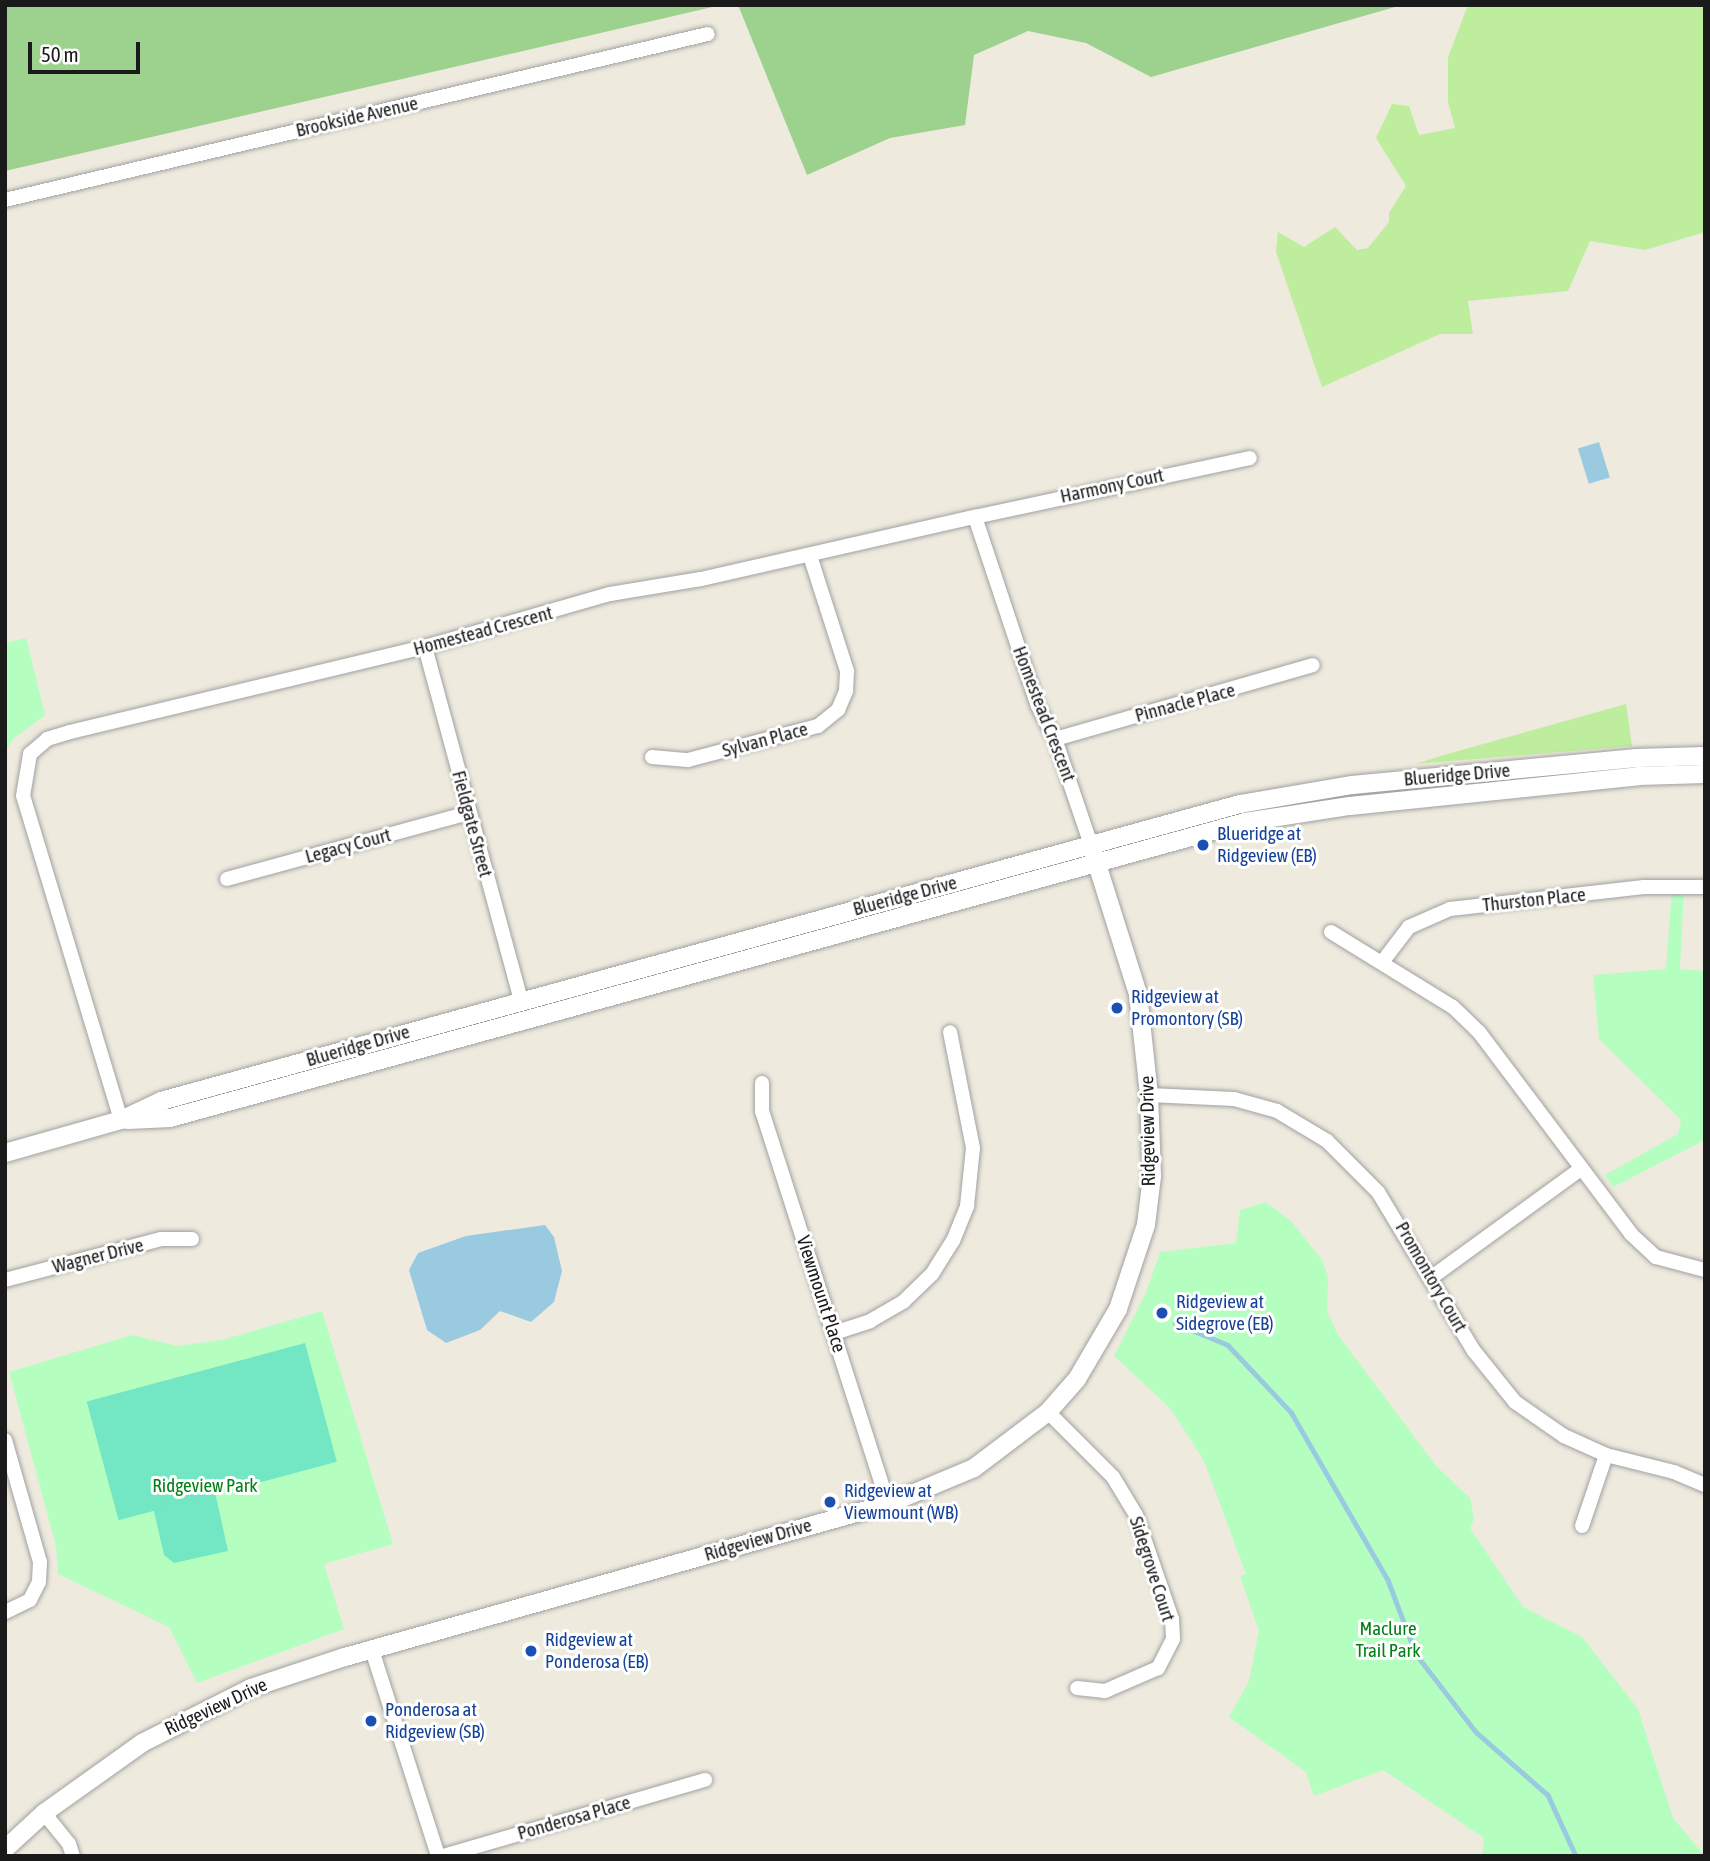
<!DOCTYPE html>
<html>
<head>
<meta charset="utf-8">
<style>
	body { margin:0 }
	#map { position:relative; width:1710px; height:1861px; overflow:hidden; background:#eeeade; font-family:"Asap Condensed",sans-serif }
	div>[style] { position:absolute }
	.grass>* { inset:0; background:#beee9d }
	.forest>* { inset:0; background:#9cd18e }
	.park>* { inset:0; background:#b4ffc0 }
	.pitch>* { inset:0; background:#73e6c3; transform-origin:0 0 }
	.water>* { inset:0; background:#99cae0; transform-origin:0 0 }
	.stream>* { height:4.5px; margin:-2.25px; padding:0 2.25px; transform-origin:2.25px; border-radius:2.25px; background:#99cae0 }
	.roads { filter:drop-shadow(0 0 2px #a1a1a1) drop-shadow(0 0 2px #a1a1a1) }
	.minor>* { height:14px; margin:-7px; padding:0 7px; transform-origin:7px; border-radius:7px; background:#fff }
	.tertiary>* { height:18px; margin:-9px; padding:0 9px; transform-origin:9px; border-radius:9px; background:#fff }
	.dots>* { width:19px; height:19px; translate:-50% -50%; box-sizing:border-box; border:4px solid #fff; border-radius:50% }
	span { translate:-50% -50%; white-space:nowrap; text-align:center; line-height:1.15; -webkit-text-stroke:6px #fff; paint-order:stroke }
	.street-label { font-size:19px; color:#1a1a1a }
	.transit-label { font-size:19px; color:#164399 }
	.left { translate:0 -50%; text-align:left }
	.park-label { font-size:19px; color:#018016 }
	.frame { position:absolute; inset:0; border:7px solid #1a1a1a; pointer-events:none }
	.scale { position:absolute; left:28px; top:42px; width:112px; height:32px; box-sizing:border-box; border:4px solid #1a1a1a; border-top:0; padding-left:9px; font-size:21px; line-height:24px; white-space:nowrap; color:#1a1a1a; -webkit-text-stroke:5px #fff; paint-order:stroke }
</style>
</head>
<body>
<div id="map">
	<div class="grass">
		<div style="clip-path:polygon(1468px 5px,1705px 5px,1705px 232px,1645px 250px,1590px 241px,1568px 291px,1468px 301px,1473px 334px,1440px 334px,1322px 387px,1276px 252px,1278px 232px,1304px 247px,1335px 227px,1357px 250px,1368px 248px,1389px 222px,1389px 213px,1406px 186px,1376px 138px,1392px 104px,1409px 106px,1419px 135px,1455px 128px,1448px 102px,1448px 57px)"></div>
		<div style="clip-path:polygon(1626px 704px,1632px 746px,1415px 764px,1444px 755px)"></div>
	</div>
	<div class="forest">
		<div style="clip-path:polygon(5px 5px,721px 5px,5px 171px)"></div>
		<div style="clip-path:polygon(738px 5px,1402px 5px,1151px 77px,1086px 43px,1028px 31px,974px 55px,965px 125px,890px 138px,807px 175px)"></div>
	</div>
	<div class="park">
		<div style="clip-path:polygon(26px 638px,45px 715px,13px 739px,5px 753px,5px 643px)"></div>
		<div style="clip-path:polygon(1672px 887px,1684px 887px,1680px 969px,1705px 971px,1705px 1140px,1613px 1187px,1605px 1175px,1678px 1134px,1681px 1120px,1599px 1039px,1593px 975px,1666px 969px)"></div>
		<div style="clip-path:polygon(1266px 1202px,1292px 1222px,1322px 1260px,1328px 1276px,1327px 1311px,1338px 1335px,1436px 1466px,1470px 1498px,1474px 1519px,1470px 1528px,1523px 1607px,1582px 1637px,1638px 1709px,1673px 1818px,1705px 1856px,1482px 1856px,1484px 1838px,1383px 1770px,1314px 1796px,1306px 1772px,1229px 1717px,1249px 1681px,1259px 1631px,1240px 1576px,1246px 1574px,1204px 1461px,1170px 1408px,1114px 1356px,1147px 1290px,1160px 1252px,1236px 1243px,1240px 1210px)"></div>
		<div style="clip-path:polygon(322px 1311px,393px 1544px,324px 1564px,344px 1629px,197px 1683px,169px 1627px,58px 1574px,56px 1546px,9px 1372px,132px 1335px,177px 1346px,222px 1340px)"></div>
	</div>
	<div class="pitch">
		<div style="left:305px;top:1343px;width:123px;height:226px;rotate:75deg"></div>
		<div style="clip-path:polygon(215px 1492px,228px 1551px,174px 1563px,164px 1555px,153px 1507px)"></div>
	</div>
	<div class="water">
		<div style="left:1599px;top:442px;width:37px;height:22px;rotate:73deg"></div>
		<div style="clip-path:polygon(545px 1225px,554px 1237px,562px 1271px,554px 1302px,531px 1322px,500px 1311px,480px 1330px,446px 1343px,427px 1330px,409px 1270px,418px 1253px,466px 1236px)"></div>
	</div>
	<div class="stream">
		<div style="left:1175px;top:1323px;width:57px;rotate:22.5deg"></div>
		<div style="left:1228px;top:1345px;width:92px;rotate:46.8deg"></div>
		<div style="left:1291px;top:1412px;width:194px;rotate:60deg"></div>
		<div style="left:1388px;top:1580px;width:79px;rotate:69.3deg"></div>
		<div style="left:1416px;top:1654px;width:98px;rotate:52.4deg"></div>
		<div style="left:1476px;top:1732px;width:96px;rotate:41.2deg"></div>
		<div style="left:1548px;top:1795px;width:67px;rotate:65.3deg"></div>
	</div>
	<div class="roads">
		<div class="minor">
			<div style="left:5px;top:200px;width:722px;rotate:-13.29deg"></div>
			<div style="left:975px;top:517px;width:281px;rotate:-12.1deg"></div>
			<div style="left:425px;top:647px;width:367px;rotate:74.8deg"></div>
			<div style="left:1055px;top:739px;width:268px;rotate:-16deg"></div>
			<div style="left:652px;top:757px;width:36px;rotate:5deg"></div>
			<div style="left:688px;top:760px;width:134px;rotate:-14.7deg"></div>
			<div style="left:818px;top:726px;width:26px;rotate:-39deg"></div>
			<div style="left:838px;top:710px;width:21px;rotate:-67deg"></div>
			<div style="left:846px;top:691px;width:20px;rotate:-87deg"></div>
			<div style="left:847px;top:671px;width:121px;rotate:-107.8deg"></div>
			<div style="left:227px;top:879px;width:251px;rotate:-15.3deg"></div>
			<div style="left:1331px;top:932px;width:143px;rotate:31.6deg"></div>
			<div style="left:1453px;top:1007px;width:36px;rotate:44deg"></div>
			<div style="left:1479px;top:1032px;width:253px;rotate:53deg"></div>
			<div style="left:1631px;top:1234px;width:34px;rotate:43deg"></div>
			<div style="left:1656px;top:1257px;width:51px;rotate:14.9deg"></div>
			<div style="left:1383px;top:961px;width:43px;rotate:-52.6deg"></div>
			<div style="left:1409px;top:927px;width:45px;rotate:-23.7deg"></div>
			<div style="left:1450px;top:909px;width:195px;rotate:-6.5deg"></div>
			<div style="left:1644px;top:887px;width:61px"></div>
			<div style="left:762px;top:1083px;width:28px;rotate:90deg"></div>
			<div style="left:762px;top:1111px;width:413px;rotate:72.2deg"></div>
			<div style="left:1149px;top:1095px;width:85px;rotate:2.7deg"></div>
			<div style="left:1234px;top:1099px;width:45px;rotate:15.6deg"></div>
			<div style="left:1277px;top:1111px;width:58px;rotate:31deg"></div>
			<div style="left:1327px;top:1141px;width:72px;rotate:45deg"></div>
			<div style="left:1378px;top:1192px;width:186px;rotate:58.9deg"></div>
			<div style="left:1474px;top:1351px;width:65px;rotate:51.2deg"></div>
			<div style="left:1515px;top:1402px;width:60px;rotate:34.8deg"></div>
			<div style="left:1564px;top:1436px;width:46px;rotate:24.3deg"></div>
			<div style="left:1606px;top:1455px;width:70px;rotate:14deg"></div>
			<div style="left:1674px;top:1472px;width:34px;rotate:23deg"></div>
			<div style="left:121px;top:1120px;width:338px;rotate:-106.8deg"></div>
			<div style="left:23px;top:796px;width:43px;rotate:-80.5deg"></div>
			<div style="left:30px;top:754px;width:23px;rotate:-41deg"></div>
			<div style="left:47px;top:739px;width:24px;rotate:-17deg"></div>
			<div style="left:70px;top:732px;width:365px;rotate:-13.5deg"></div>
			<div style="left:425px;top:647px;width:192px;rotate:-16deg"></div>
			<div style="left:610px;top:594px;width:92px;rotate:-9.4deg"></div>
			<div style="left:701px;top:579px;width:281px;rotate:-12.8deg"></div>
			<div style="left:975px;top:517px;width:199px;rotate:71.6deg"></div>
			<div style="left:1038px;top:706px;width:37px;rotate:63deg"></div>
			<div style="left:1055px;top:739px;width:112px;rotate:71.2deg"></div>
			<div style="left:1432px;top:1277px;width:185px;rotate:-36deg"></div>
			<div style="left:5px;top:1280px;width:161px;rotate:-14.7deg"></div>
			<div style="left:161px;top:1239px;width:31px"></div>
			<div style="left:834px;top:1333px;width:38px;rotate:-18deg"></div>
			<div style="left:870px;top:1321px;width:39px;rotate:-30deg"></div>
			<div style="left:904px;top:1301px;width:39px;rotate:-44deg"></div>
			<div style="left:932px;top:1274px;width:39px;rotate:-58deg"></div>
			<div style="left:953px;top:1241px;width:38px;rotate:-68deg"></div>
			<div style="left:967px;top:1206px;width:58px;rotate:-84.1deg"></div>
			<div style="left:973px;top:1148px;width:118px;rotate:-101.2deg"></div>
			<div style="left:1048px;top:1412px;width:92px;rotate:45deg"></div>
			<div style="left:1113px;top:1477px;width:44px;rotate:58.8deg"></div>
			<div style="left:1136px;top:1515px;width:110px;rotate:70.9deg"></div>
			<div style="left:1172px;top:1619px;width:20px;rotate:87deg"></div>
			<div style="left:1173px;top:1639px;width:33px;rotate:117deg"></div>
			<div style="left:1158px;top:1668px;width:58px;rotate:156.5deg"></div>
			<div style="left:1105px;top:1691px;width:28px;rotate:-174deg"></div>
			<div style="left:5px;top:1440px;width:127px;rotate:74deg"></div>
			<div style="left:40px;top:1562px;width:20px;rotate:93deg"></div>
			<div style="left:39px;top:1582px;width:20px;rotate:117deg"></div>
			<div style="left:30px;top:1600px;width:28px;rotate:154deg"></div>
			<div style="left:1582px;top:1526px;width:75px;rotate:-71.3deg"></div>
			<div style="left:372px;top:1650px;width:216px;rotate:72.2deg"></div>
			<div style="left:44px;top:1813px;width:40px;rotate:51deg"></div>
			<div style="left:69px;top:1844px;width:13px;rotate:72deg"></div>
			<div style="left:443px;top:1856px;width:273px;rotate:-16.2deg"></div>
		</div>
		<div class="tertiary">
			<div style="left:128px;top:1120px;width:42px;rotate:-2.7deg"></div>
			<div style="left:170px;top:1118px;width:1115px;rotate:-15.39deg"></div>
			<div style="left:1245px;top:822px;width:106px;rotate:-8.7deg"></div>
			<div style="left:1350px;top:806px;width:290px;rotate:-5.9deg"></div>
			<div style="left:1638px;top:776px;width:67px;rotate:-1.7deg"></div>
			<div style="left:5px;top:1153px;width:121px;rotate:-15.9deg"></div>
			<div style="left:121px;top:1120px;width:44px;rotate:-25.4deg"></div>
			<div style="left:161px;top:1101px;width:1119px;rotate:-15.39deg"></div>
			<div style="left:1240px;top:804px;width:114px;rotate:-9.6deg"></div>
			<div style="left:1352px;top:785px;width:286px;rotate:-5.4deg"></div>
			<div style="left:1637px;top:758px;width:68px;rotate:-1.7deg"></div>
			<div style="left:5px;top:1849px;width:53px;rotate:-42.7deg"></div>
			<div style="left:44px;top:1813px;width:120px;rotate:-35.5deg"></div>
			<div style="left:142px;top:1743px;width:122px;rotate:-26.8deg"></div>
			<div style="left:251px;top:1688px;width:99px;rotate:-18.3deg"></div>
			<div style="left:345px;top:1657px;width:564px;rotate:-15.74deg"></div>
			<div style="left:888px;top:1504px;width:93px;rotate:-22.7deg"></div>
			<div style="left:974px;top:1468px;width:93px;rotate:-37.1deg"></div>
			<div style="left:1048px;top:1412px;width:44px;rotate:-48.7deg"></div>
			<div style="left:1077px;top:1379px;width:81px;rotate:-59.6deg"></div>
			<div style="left:1118px;top:1309px;width:89px;rotate:-71.6deg"></div>
			<div style="left:1146px;top:1225px;width:49px;rotate:-83deg"></div>
			<div style="left:1152px;top:1176px;width:81px;rotate:-92.1deg"></div>
			<div style="left:1149px;top:1095px;width:102px;rotate:-96.2deg"></div>
			<div style="left:1138px;top:994px;width:156px;rotate:-107.5deg"></div>
		</div>
	</div>
	<div class="dots">
		<div style="left:1203px;top:845px;background:#1a4fb4"></div>
		<div style="left:1117px;top:1008px;background:#1a4fb4"></div>
		<div style="left:1162px;top:1313px;background:#1a4fb4"></div>
		<div style="left:830px;top:1502px;background:#1a4fb4"></div>
		<div style="left:531px;top:1651px;background:#1a4fb4"></div>
		<div style="left:371px;top:1721px;background:#1a4fb4"></div>
	</div>
	<div class="street-label">
		<span style="left:357px;top:117px;rotate:-13deg">Brookside Avenue</span>
		<span style="left:1112px;top:486px;rotate:-12deg">Harmony Court</span>
		<span style="left:483px;top:631px;rotate:-15deg">Homestead Crescent</span>
		<span style="left:1185px;top:703px;rotate:-15deg">Pinnacle Place</span>
		<span style="left:1044px;top:714px;rotate:69deg">Homestead Crescent</span>
		<span style="left:765px;top:740px;rotate:-15deg">Sylvan Place</span>
		<span style="left:1457px;top:775px;rotate:-5deg">Blueridge Drive</span>
		<span style="left:472px;top:824px;rotate:75deg">Fieldgate Street</span>
		<span style="left:348px;top:846px;rotate:-15deg">Legacy Court</span>
		<span style="left:905px;top:896px;rotate:-15deg">Blueridge Drive</span>
		<span style="left:1534px;top:900px;rotate:-6deg">Thurston Place</span>
		<span style="left:358px;top:1046px;rotate:-16deg">Blueridge Drive</span>
		<span style="left:1148px;top:1131px;rotate:-91deg">Ridgeview Drive</span>
		<span style="left:98px;top:1256px;rotate:-14deg">Wagner Drive</span>
		<span style="left:1431px;top:1277px;rotate:60deg">Promontory Court</span>
		<span style="left:821px;top:1294px;rotate:72deg">Viewmount Place</span>
		<span style="left:758px;top:1540px;rotate:-16deg">Ridgeview Drive</span>
		<span style="left:1152px;top:1569px;rotate:72deg">Sidegrove Court</span>
		<span style="left:216px;top:1707px;rotate:-25deg">Ridgeview Drive</span>
		<span style="left:574px;top:1818px;rotate:-16deg">Ponderosa Place</span>
	</div>
	<div class="transit-label">
		<span class="left" style="left:1217px;top:845px">Blueridge at<br>Ridgeview (EB)</span>
		<span class="left" style="left:1131px;top:1008px">Ridgeview at<br>Promontory (SB)</span>
		<span class="left" style="left:1176px;top:1313px">Ridgeview at<br>Sidegrove (EB)</span>
		<span class="left" style="left:844px;top:1502px">Ridgeview at<br>Viewmount (WB)</span>
		<span class="left" style="left:545px;top:1651px">Ridgeview at<br>Ponderosa (EB)</span>
		<span class="left" style="left:385px;top:1721px">Ponderosa at<br>Ridgeview (SB)</span>
	</div>
	<div class="park-label">
		<span style="left:205px;top:1486px">Ridgeview Park</span>
		<span style="left:1388px;top:1640px">Maclure<br>Trail Park</span>
	</div>
	<div class="frame"></div>
	<div class="scale">50 m</div>
</div>
</body>
</html>
